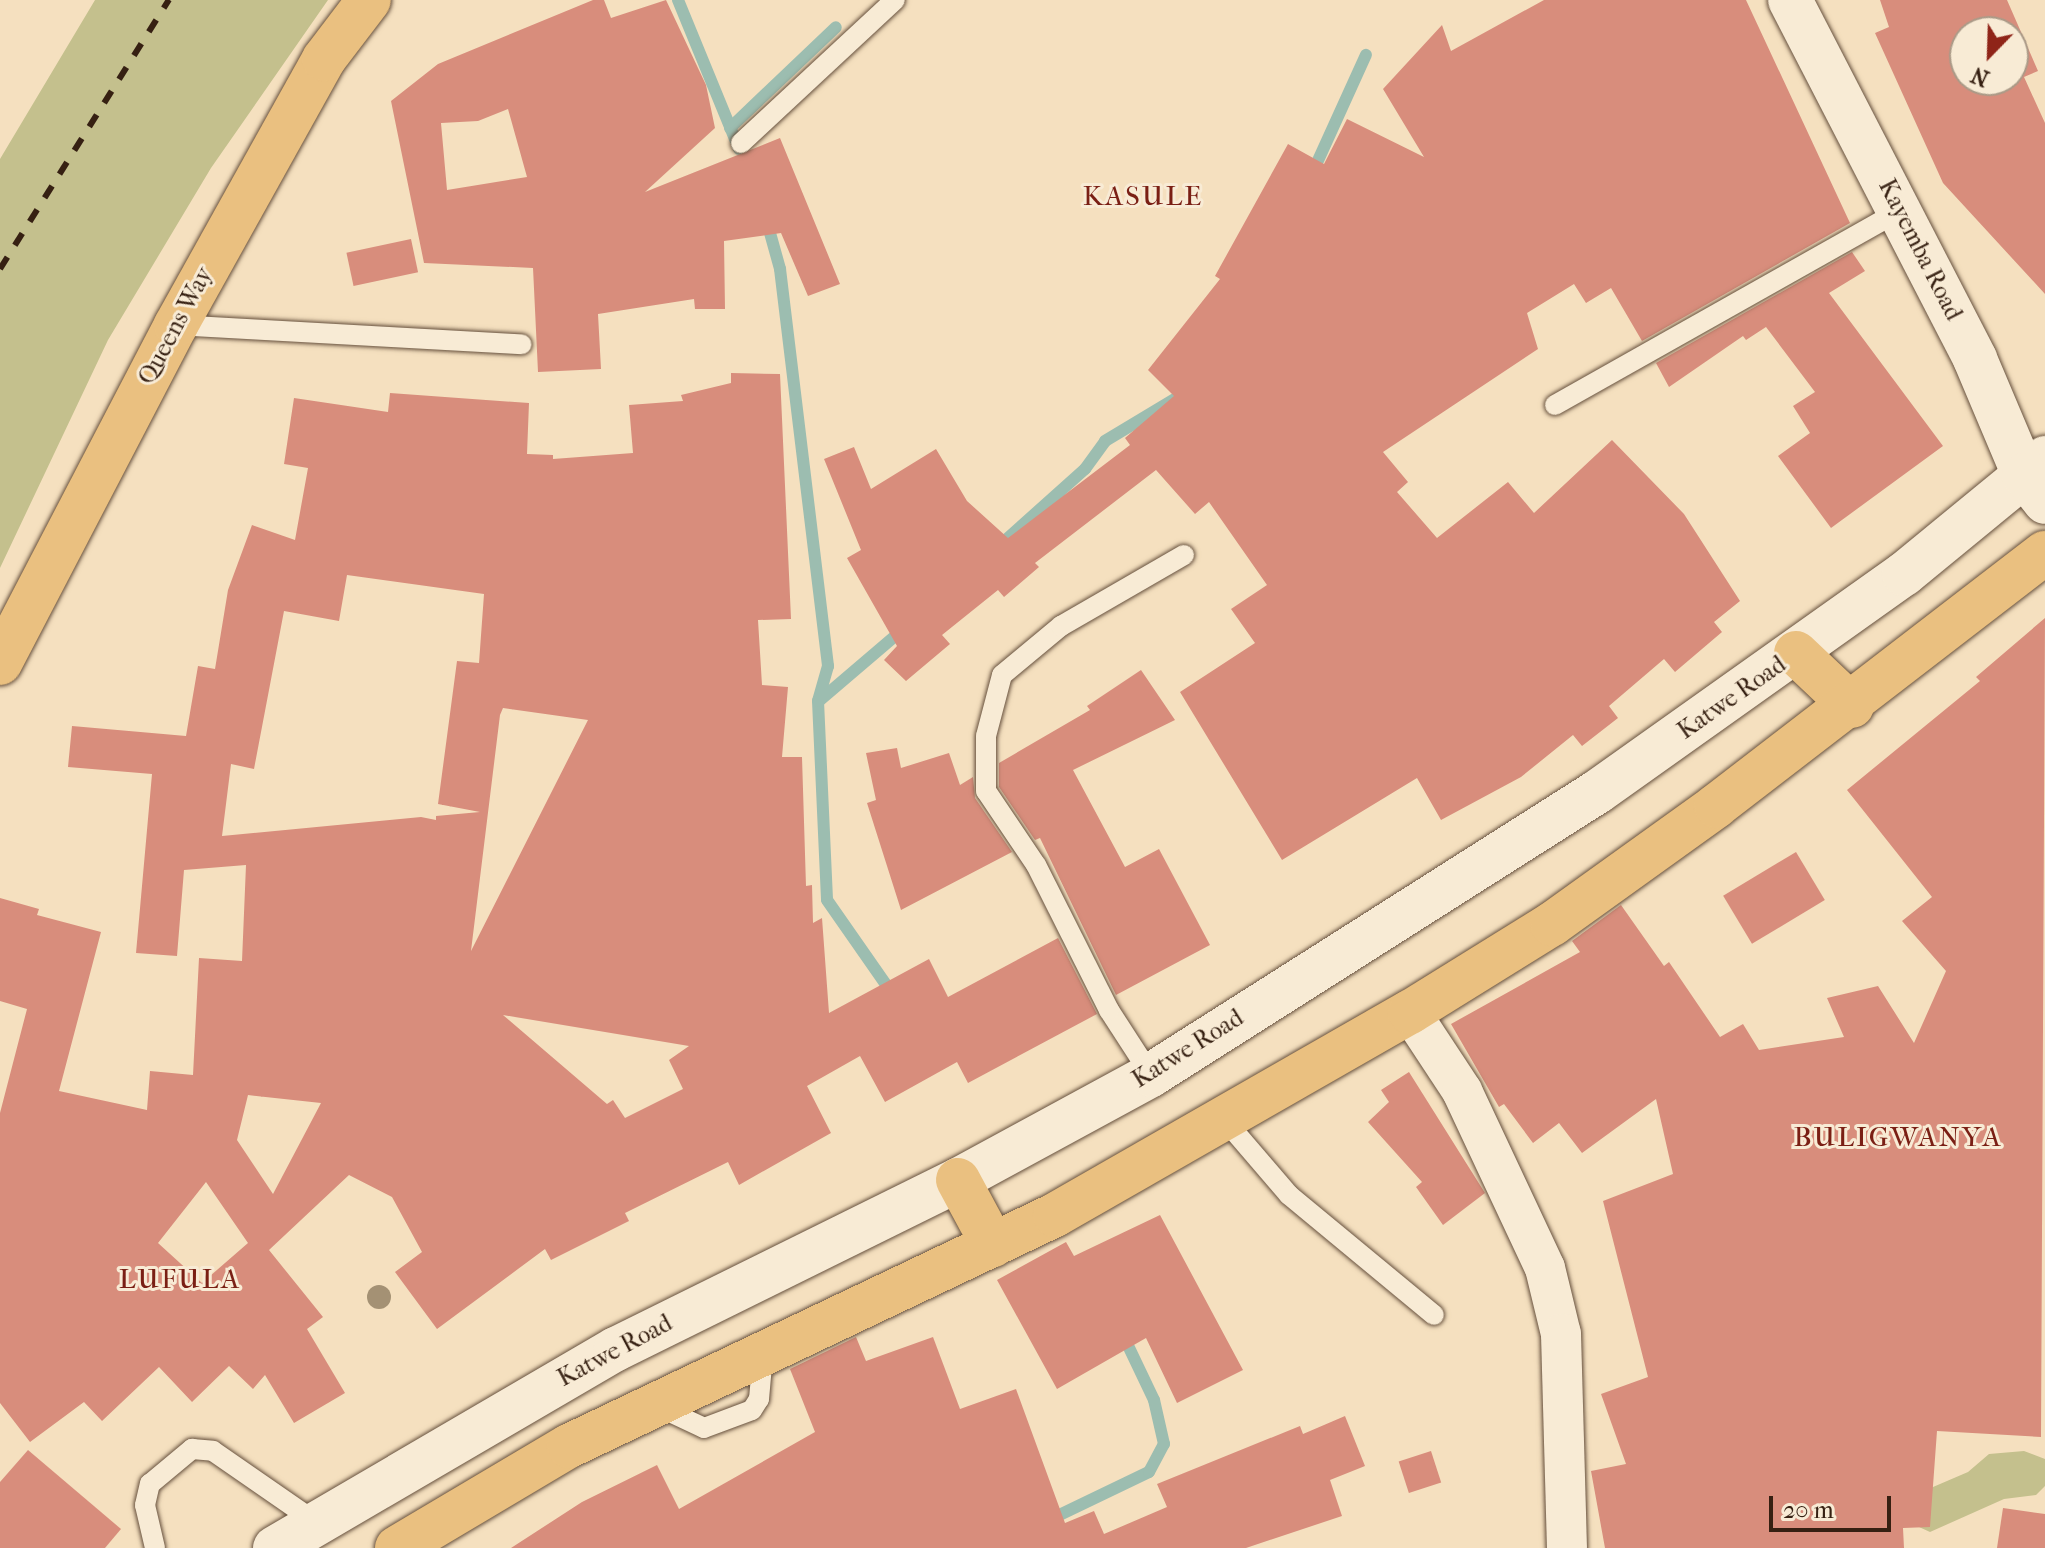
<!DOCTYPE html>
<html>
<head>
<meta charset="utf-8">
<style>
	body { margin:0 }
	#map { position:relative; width:2045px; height:1548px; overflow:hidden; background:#f5e0bf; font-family:"IM FELL French Canon",serif }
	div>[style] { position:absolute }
	.green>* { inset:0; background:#c4c08d }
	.stream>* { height:12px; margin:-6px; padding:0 6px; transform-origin:6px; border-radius:6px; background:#9cbdb0 }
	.building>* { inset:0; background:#d88d7c; transform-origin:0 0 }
	.roads { filter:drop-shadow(0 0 2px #66503d) drop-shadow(0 0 2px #66503d) }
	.service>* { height:20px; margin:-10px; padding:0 10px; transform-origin:10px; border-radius:10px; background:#f8ebd5 }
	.minor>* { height:40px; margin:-20px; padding:0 20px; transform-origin:20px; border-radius:20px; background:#f8ebd5 }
	.tertiary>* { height:44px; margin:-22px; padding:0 22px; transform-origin:22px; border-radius:22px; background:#f8ebd5 }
	.secondary>* { height:44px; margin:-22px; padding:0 22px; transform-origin:22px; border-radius:22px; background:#f8ebd5 }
	.trunk>* { height:44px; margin:-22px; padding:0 22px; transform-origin:22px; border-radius:22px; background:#eac080 }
	.rail>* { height:6px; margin-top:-3px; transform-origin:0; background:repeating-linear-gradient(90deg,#362012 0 14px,transparent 0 28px) }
	.trees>* { width:24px; height:24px; margin:-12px; border-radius:50%; background:#a49174 }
	span { translate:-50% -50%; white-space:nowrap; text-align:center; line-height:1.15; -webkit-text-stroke:6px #f8ebd5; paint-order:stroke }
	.street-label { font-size:24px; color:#362012 }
	.quarter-label { font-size:28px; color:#7a1f14; letter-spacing:2px }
	.north { position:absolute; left:1949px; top:16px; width:80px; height:80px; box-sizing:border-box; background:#f8ebd5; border:2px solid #aa9a87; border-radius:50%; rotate:203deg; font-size:22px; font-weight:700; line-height:32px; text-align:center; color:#362012 }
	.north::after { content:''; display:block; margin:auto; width:28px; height:36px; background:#8f2418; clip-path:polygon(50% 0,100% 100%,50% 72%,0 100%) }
	.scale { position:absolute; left:1769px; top:1496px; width:122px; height:36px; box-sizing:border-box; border:4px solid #362012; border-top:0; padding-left:10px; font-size:24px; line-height:28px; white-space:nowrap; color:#362012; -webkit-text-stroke:6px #f8ebd5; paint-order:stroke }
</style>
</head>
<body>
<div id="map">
	<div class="green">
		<div style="clip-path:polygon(95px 0,328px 0,211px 168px,108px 340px,0 568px,0 159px)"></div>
		<div style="clip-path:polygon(2024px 1451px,2045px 1459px,2045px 1486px,2036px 1495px,2004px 1499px,1930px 1532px,1919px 1527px,1919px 1493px,1968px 1472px,1989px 1454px)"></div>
	</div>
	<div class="stream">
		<div style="left:678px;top:0;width:161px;rotate:67.7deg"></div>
		<div style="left:730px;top:128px;width:146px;rotate:-43.6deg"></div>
		<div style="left:1311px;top:176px;width:133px;rotate:-65.6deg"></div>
		<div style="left:767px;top:222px;width:49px;rotate:74.5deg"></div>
		<div style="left:780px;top:269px;width:400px;rotate:83.1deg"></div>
		<div style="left:828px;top:666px;width:36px;rotate:106deg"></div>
		<div style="left:818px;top:701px;width:199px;rotate:87.4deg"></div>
		<div style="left:827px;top:900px;width:117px;rotate:55.1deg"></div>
		<div style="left:998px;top:547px;width:117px;rotate:-41.9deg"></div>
		<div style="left:1085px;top:469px;width:34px;rotate:-54deg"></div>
		<div style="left:1105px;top:441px;width:82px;rotate:-31deg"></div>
		<div style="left:819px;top:701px;width:109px;rotate:-40.5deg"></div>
		<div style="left:1047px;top:1521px;width:113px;rotate:-25.7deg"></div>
		<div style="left:1149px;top:1472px;width:32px;rotate:-62deg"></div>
		<div style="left:1164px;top:1444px;width:45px;rotate:-102.8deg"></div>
		<div style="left:1154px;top:1400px;width:72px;rotate:-115.5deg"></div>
	</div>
	<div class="building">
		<div style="clip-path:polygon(evenodd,593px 0,604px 0,611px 18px,666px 0,706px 85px,715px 128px,645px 192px,780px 138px,840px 284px,808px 296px,781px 233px,724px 241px,725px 309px,695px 309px,694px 299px,598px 314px,601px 369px,538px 372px,533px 268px,424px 263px,391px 101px,438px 64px,593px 0,508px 109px,527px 177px,447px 190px,441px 123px,478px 121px,508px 109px)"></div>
		<div style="clip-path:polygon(1544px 0,1746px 0,1850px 223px,1642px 341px,1611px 288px,1586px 303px,1574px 284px,1527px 313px,1538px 349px,1383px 452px,1408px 482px,1397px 492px,1437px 538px,1508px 482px,1534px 513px,1612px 440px,1684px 514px,1740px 601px,1714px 622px,1722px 632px,1675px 672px,1664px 659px,1609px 706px,1618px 718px,1582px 746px,1573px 735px,1521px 777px,1441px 820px,1417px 778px,1282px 860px,1180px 692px,1255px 643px,1231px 609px,1267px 585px,1209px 502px,1195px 514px,1156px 470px,1035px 563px,1039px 567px,1004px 597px,998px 590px,942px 635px,950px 644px,906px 681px,884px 660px,897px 646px,847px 558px,861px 550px,824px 459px,854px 447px,871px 489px,936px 449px,967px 501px,1008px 538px,1130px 445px,1125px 438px,1174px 396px,1148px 370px,1220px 279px,1215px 276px,1288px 144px,1324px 164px,1347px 119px,1424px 157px,1383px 89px,1442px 25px,1451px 51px)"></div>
		<div style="clip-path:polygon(evenodd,1880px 0,2007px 0,2038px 71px,2024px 77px,2045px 123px,2045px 294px,1943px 183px,1875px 33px,1889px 27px,1880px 0,1965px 32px,2013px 32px,2013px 80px,1965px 80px,1965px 32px)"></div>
		<div style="left:411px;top:239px;width:34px;height:66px;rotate:78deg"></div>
		<div style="clip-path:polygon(1852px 252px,1865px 271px,1829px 293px,1943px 446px,1831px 528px,1778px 456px,1810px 433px,1793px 406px,1815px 392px,1766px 327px,1746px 340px,1743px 336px,1669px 387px,1656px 363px)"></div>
		<div style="clip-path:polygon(evenodd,731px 373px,780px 374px,791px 619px,758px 620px,762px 685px,788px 687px,782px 757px,802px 757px,806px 886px,812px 885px,813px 923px,822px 918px,829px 1013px,929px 959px,948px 997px,1058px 938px,1097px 1014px,968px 1083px,957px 1062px,885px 1102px,860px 1056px,807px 1086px,831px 1133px,739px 1185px,728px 1162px,625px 1213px,629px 1221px,551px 1260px,545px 1249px,437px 1329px,395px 1272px,422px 1252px,392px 1197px,349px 1175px,269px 1250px,323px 1317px,307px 1329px,345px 1393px,294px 1423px,265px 1375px,253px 1389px,229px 1366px,192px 1402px,159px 1367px,102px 1421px,84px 1402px,30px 1442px,0 1403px,0 1113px,27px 1009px,0 1001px,0 898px,39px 909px,37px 915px,101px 932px,59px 1091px,147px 1110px,150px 1071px,193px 1075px,199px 958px,242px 961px,246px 865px,184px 870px,177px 956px,136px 953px,152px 774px,68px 767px,72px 726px,186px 736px,198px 666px,215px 669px,228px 590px,252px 525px,295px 540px,308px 468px,284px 464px,294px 398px,388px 412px,390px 393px,529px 403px,527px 454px,553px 455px,553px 459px,633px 453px,629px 405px,683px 401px,681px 395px,731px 383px,731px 373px,347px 575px,484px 594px,479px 663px,457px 661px,438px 804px,480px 812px,436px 816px,436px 820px,421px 817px,222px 836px,231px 764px,254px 769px,284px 611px,339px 621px,347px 575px,731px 373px,503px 708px,588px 720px,471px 951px,500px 715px,503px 708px,731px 373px,503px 1015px,689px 1046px,669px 1060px,683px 1089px,625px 1118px,613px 1100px,607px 1104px,503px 1015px,731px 373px,248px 1095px,321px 1103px,273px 1194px,237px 1140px,248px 1095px,731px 373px,206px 1182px,248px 1243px,202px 1283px,158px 1243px,206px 1182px)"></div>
		<div style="clip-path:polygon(2045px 618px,2041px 1437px,1937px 1431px,1930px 1527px,1903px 1528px,1904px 1548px,1605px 1548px,1591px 1471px,1626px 1464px,1601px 1394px,1648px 1377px,1603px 1201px,1673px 1174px,1656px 1099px,1582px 1153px,1559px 1123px,1533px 1143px,1504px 1104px,1499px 1107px,1451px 1024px,1580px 952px,1572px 941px,1621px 905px,1664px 966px,1669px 962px,1720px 1037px,1743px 1024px,1759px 1050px,1844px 1037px,1827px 998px,1878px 986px,1914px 1043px,1946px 971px,1902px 921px,1932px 897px,1847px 790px,1980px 681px,1976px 677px)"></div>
		<div style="clip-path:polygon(1141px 670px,1175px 720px,1073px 770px,1125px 867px,1159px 849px,1210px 945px,1116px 995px,1040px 838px,1035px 840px,999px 787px,999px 763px,1090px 710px,1087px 706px)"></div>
		<div style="clip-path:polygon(897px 748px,901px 768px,949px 753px,960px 785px,973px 777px,975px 798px,1012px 852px,901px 910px,867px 803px,876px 800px,866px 753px)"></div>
		<div style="left:1796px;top:852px;width:56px;height:85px;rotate:59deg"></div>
		<div style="clip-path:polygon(1409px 1072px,1485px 1193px,1443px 1225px,1416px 1187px,1422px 1182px,1368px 1122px,1389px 1102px,1381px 1090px)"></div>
		<div style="clip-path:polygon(1160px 1215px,1243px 1370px,1177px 1403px,1146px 1338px,1057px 1389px,997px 1280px,1066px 1242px,1074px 1256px)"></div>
		<div style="clip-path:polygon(856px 1337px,866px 1361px,933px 1337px,960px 1409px,1016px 1389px,1065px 1523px,1094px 1511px,1104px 1534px,1167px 1507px,1157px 1484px,1300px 1426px,1303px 1434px,1345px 1416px,1365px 1466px,1330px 1480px,1342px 1516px,1246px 1548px,511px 1548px,582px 1502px,657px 1465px,679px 1509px,815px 1432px,790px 1369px)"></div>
		<div style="clip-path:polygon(28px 1450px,121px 1529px,105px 1548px,0 1548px,0 1482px)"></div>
		<div style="left:1431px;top:1451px;width:33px;height:34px;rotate:72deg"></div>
		<div style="clip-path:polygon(2003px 1508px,2045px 1514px,2045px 1548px,1997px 1548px)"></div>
	</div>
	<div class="roads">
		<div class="service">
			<div style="left:741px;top:143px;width:210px;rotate:-42.9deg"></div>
			<div style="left:176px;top:325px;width:346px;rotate:3.2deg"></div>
			<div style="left:1555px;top:405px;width:395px;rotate:-29.4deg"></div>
			<div style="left:1151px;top:1075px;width:77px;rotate:-122.9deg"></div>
			<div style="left:1109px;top:1010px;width:162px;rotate:-116.7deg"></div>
			<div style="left:1036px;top:865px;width:89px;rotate:-124deg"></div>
			<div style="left:986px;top:791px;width:55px;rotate:-90deg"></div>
			<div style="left:986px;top:736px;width:63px;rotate:-75.3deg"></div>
			<div style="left:1002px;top:675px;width:77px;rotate:-39.7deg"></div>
			<div style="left:1061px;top:626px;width:142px;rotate:-30deg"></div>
			<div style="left:1223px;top:1118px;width:101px;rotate:49.4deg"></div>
			<div style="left:1289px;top:1195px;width:188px;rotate:39.6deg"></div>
			<div style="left:655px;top:1405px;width:54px;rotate:25.1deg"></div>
			<div style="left:704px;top:1428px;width:51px;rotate:-20.6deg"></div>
			<div style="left:752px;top:1410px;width:13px;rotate:-58deg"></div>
			<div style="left:759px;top:1399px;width:45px;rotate:-84.9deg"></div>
			<div style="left:155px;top:1548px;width:44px;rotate:-103.1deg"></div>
			<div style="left:145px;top:1505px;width:22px;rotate:-77deg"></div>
			<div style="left:150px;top:1484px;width:55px;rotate:-39.8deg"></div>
			<div style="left:192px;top:1449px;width:21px;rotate:5deg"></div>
			<div style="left:213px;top:1451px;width:123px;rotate:34.7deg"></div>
		</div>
		<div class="minor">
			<div style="left:1410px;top:1012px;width:95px;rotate:56.6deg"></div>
			<div style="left:1462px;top:1091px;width:195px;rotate:64.9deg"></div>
			<div style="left:1545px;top:1268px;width:68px;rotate:76.4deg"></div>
			<div style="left:1561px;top:1334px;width:214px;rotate:88.4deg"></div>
		</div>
		<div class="tertiary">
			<div style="left:275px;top:1548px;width:395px;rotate:-30.3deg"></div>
			<div style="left:616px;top:1349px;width:381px;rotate:-26.3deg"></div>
			<div style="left:958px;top:1180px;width:220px;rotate:-28.5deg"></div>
			<div style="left:1151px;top:1075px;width:528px;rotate:-32.4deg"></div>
			<div style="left:1597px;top:792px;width:377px;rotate:-35.4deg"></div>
			<div style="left:1904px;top:574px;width:183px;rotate:-39.4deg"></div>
		</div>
		<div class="secondary">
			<div style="left:1790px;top:0;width:404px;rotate:62.7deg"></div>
			<div style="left:1975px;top:359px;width:126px;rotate:67.1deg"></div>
			<div style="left:2024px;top:475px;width:34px;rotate:52deg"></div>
		</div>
		<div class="trunk">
			<div style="left:1796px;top:653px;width:77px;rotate:43.4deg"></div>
			<div style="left:0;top:663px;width:381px;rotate:-62.5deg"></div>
			<div style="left:176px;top:325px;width:304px;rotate:-60.9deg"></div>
			<div style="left:324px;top:59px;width:74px;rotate:-52.7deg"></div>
			<div style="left:958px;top:1180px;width:74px;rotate:61.7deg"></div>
			<div style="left:397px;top:1548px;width:200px;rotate:-30.7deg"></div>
			<div style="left:569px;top:1446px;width:538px;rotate:-25.42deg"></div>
			<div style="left:1055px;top:1215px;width:409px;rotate:-29.8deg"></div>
			<div style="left:1410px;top:1012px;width:167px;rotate:-31.8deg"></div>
			<div style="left:1552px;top:924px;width:202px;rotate:-35.7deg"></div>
			<div style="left:1716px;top:806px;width:415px;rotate:-37.6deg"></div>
		</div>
	</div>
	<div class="rail">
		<div style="left:0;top:269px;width:318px;rotate:-57.9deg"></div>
	</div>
	<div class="trees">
		<div style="left:379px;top:1297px"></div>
	</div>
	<div class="street-label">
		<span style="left:1920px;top:250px;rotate:63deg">Kayemba Road</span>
		<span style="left:176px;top:326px;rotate:-62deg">Queens Way</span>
		<span style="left:1732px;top:698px;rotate:-35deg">Katwe Road</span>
		<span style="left:1188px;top:1049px;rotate:-32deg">Katwe Road</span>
		<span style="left:615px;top:1351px;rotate:-28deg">Katwe Road</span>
	</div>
	<div class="quarter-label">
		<span style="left:1143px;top:196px">KASULE</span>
		<span style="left:1898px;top:1137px">BULIGWANYA</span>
		<span style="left:180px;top:1279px">LUFULA</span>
	</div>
	<div class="north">N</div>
	<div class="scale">20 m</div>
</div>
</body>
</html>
